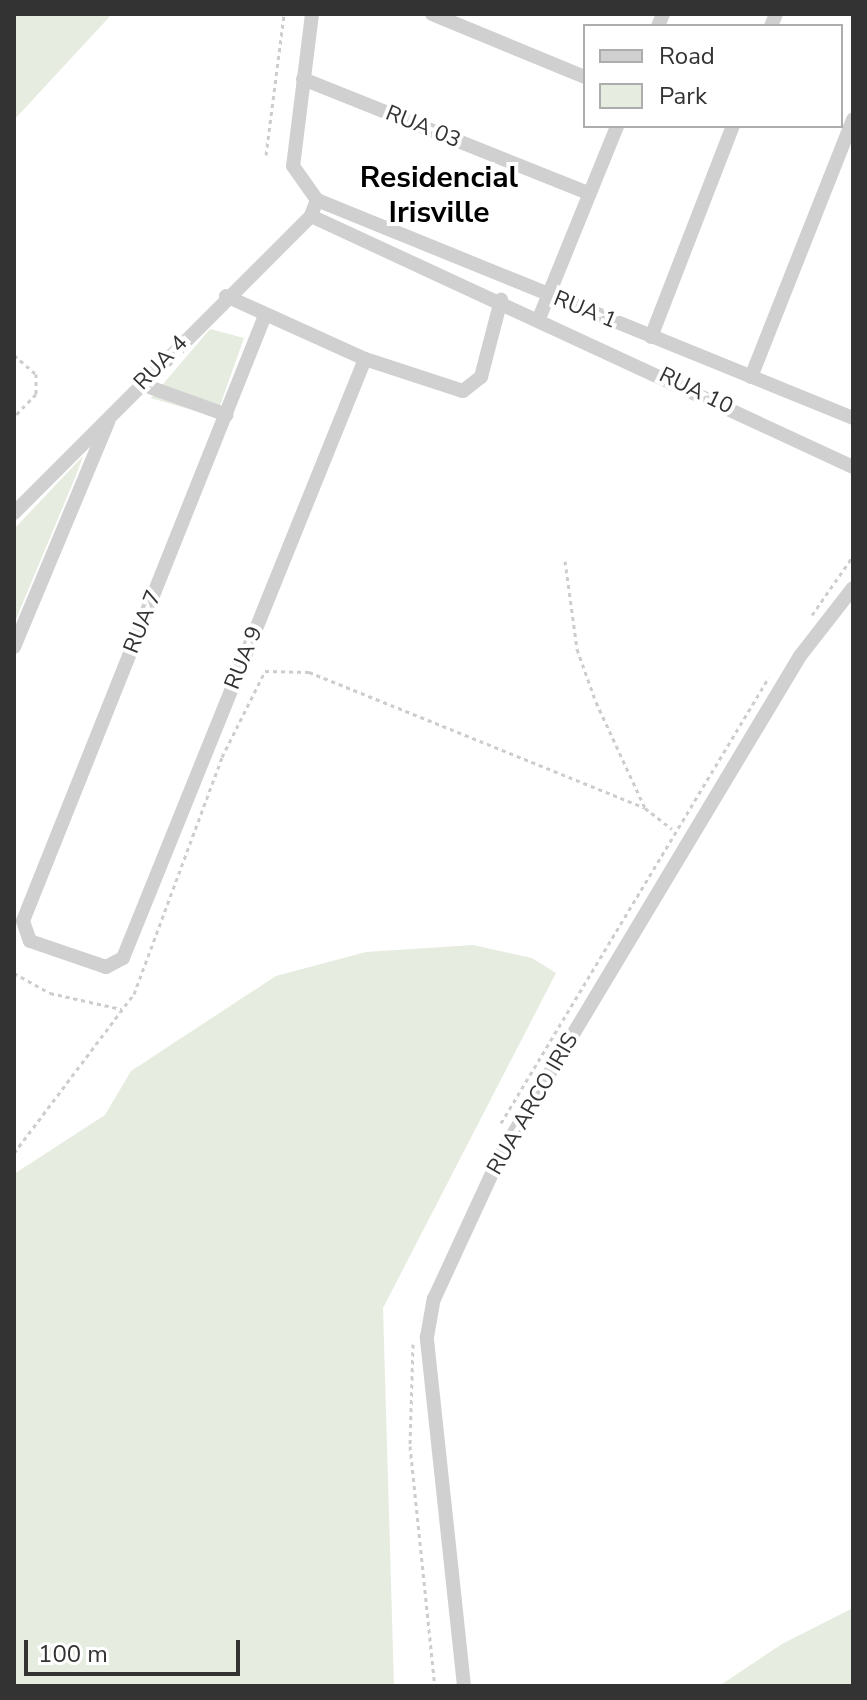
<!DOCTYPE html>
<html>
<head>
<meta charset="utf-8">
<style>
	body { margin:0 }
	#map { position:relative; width:867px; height:1700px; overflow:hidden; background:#fff; font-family:"Nunito Sans",sans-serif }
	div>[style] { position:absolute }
	.green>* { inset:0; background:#e6ecdf }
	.path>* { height:3px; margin-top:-1.5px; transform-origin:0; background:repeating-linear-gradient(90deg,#cdcdcd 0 4px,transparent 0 8px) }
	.minor>* { height:14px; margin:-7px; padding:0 7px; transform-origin:7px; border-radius:7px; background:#d0d0d0 }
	span { translate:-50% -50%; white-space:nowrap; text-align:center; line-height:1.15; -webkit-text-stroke:8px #fff; paint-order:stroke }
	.street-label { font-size:22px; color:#333 }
	.district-label { font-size:30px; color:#000; font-weight:700 }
	.frame { position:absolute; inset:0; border:16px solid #333; pointer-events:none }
	.legend { position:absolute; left:583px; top:24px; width:260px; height:104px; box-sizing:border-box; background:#fff; border:2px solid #adadad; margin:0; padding:10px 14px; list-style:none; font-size:24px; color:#333 }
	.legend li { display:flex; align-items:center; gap:16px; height:40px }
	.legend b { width:40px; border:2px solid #adadad }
	.scale { position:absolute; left:24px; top:1640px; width:216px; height:36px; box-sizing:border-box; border:4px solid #333; border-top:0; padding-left:10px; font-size:24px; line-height:28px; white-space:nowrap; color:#333; -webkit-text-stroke:6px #fff; paint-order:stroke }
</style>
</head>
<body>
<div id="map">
	<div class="green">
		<div style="clip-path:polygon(14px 14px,112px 14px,14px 120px)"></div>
		<div style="clip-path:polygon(210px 329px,244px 338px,216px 417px,151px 398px)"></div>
		<div style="clip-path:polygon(83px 456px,77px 473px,14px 624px,14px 529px)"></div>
		<div style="clip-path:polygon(473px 945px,532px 958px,556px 973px,383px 1308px,394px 1686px,14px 1686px,14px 1174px,105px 1115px,131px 1071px,276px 976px,366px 952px)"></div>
		<div style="clip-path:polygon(853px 1608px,853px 1686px,719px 1686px,782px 1644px)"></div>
	</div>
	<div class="path">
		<div style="left:266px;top:155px;width:142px;rotate:-82.7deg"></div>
		<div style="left:14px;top:355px;width:29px;rotate:41deg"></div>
		<div style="left:36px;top:374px;width:20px;rotate:90deg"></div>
		<div style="left:36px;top:394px;width:32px;rotate:134deg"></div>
		<div style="left:565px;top:561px;width:89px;rotate:82.2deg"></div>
		<div style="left:577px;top:649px;width:56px;rotate:70.3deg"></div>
		<div style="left:596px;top:702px;width:117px;rotate:65.2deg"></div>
		<div style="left:645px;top:808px;width:34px;rotate:38deg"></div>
		<div style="left:812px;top:615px;width:72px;rotate:-55.2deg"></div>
		<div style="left:14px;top:973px;width:41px;rotate:29.1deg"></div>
		<div style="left:50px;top:993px;width:73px;rotate:12.7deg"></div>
		<div style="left:501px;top:1123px;width:520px;rotate:-59deg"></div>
		<div style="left:14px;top:1153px;width:199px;rotate:-53deg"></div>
		<div style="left:134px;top:994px;width:253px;rotate:-69.6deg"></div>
		<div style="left:222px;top:757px;width:96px;rotate:-63.4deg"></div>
		<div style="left:265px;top:671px;width:44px;rotate:1.3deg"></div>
		<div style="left:309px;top:672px;width:362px;rotate:22deg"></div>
		<div style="left:413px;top:1344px;width:102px;rotate:91.7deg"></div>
		<div style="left:410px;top:1446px;width:241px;rotate:84.1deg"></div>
	</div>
	<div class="minor">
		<div style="left:312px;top:14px;width:153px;rotate:97.1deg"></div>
		<div style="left:293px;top:166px;width:42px;rotate:54.8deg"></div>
		<div style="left:317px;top:200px;width:579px;rotate:22.13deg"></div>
		<div style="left:432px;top:14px;width:165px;rotate:22.4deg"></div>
		<div style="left:658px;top:26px;width:13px;rotate:-67deg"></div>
		<div style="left:771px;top:26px;width:13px;rotate:-67deg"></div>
		<div style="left:303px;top:79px;width:307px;rotate:21.8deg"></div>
		<div style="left:317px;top:200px;width:17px;rotate:111deg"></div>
		<div style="left:311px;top:216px;width:597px;rotate:24.85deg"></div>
		<div style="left:226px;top:296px;width:153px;rotate:24.4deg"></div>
		<div style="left:365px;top:359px;width:103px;rotate:18.1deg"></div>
		<div style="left:463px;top:391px;width:23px;rotate:-38deg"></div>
		<div style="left:481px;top:377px;width:80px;rotate:-75.4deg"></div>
		<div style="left:540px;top:316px;width:205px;rotate:-67.9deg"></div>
		<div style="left:264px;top:318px;width:649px;rotate:111.79deg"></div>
		<div style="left:23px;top:921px;width:21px;rotate:71deg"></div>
		<div style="left:30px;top:941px;width:80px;rotate:18.9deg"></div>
		<div style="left:106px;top:967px;width:19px;rotate:-28deg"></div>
		<div style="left:123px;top:958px;width:646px;rotate:-68deg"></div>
		<div style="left:651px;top:337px;width:226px;rotate:-68.8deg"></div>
		<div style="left:751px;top:377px;width:277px;rotate:-68.4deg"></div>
		<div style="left:141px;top:384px;width:91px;rotate:19.8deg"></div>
		<div style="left:14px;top:513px;width:420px;rotate:-45deg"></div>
		<div style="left:14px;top:647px;width:244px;rotate:-67.3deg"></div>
		<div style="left:464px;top:1686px;width:351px;rotate:-96.1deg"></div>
		<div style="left:427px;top:1337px;width:39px;rotate:-80deg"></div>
		<div style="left:434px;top:1299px;width:157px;rotate:-65.2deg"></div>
		<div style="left:500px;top:1156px;width:583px;rotate:-59.04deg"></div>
		<div style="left:800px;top:656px;width:86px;rotate:-52.1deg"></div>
	</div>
	<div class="street-label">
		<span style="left:423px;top:127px;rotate:22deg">RUA 03</span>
		<span style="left:585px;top:310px;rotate:22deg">RUA 1</span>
		<span style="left:161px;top:363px;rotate:-46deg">RUA 4</span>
		<span style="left:696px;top:391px;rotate:26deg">RUA 10</span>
		<span style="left:143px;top:622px;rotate:-68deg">RUA 7</span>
		<span style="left:244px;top:658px;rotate:-68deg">RUA 9</span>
		<span style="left:533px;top:1104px;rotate:-60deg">RUA ARCO IRIS</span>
	</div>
	<div class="district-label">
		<span style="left:439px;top:195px">Residencial<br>Irisville</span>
	</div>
	<div class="frame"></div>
	<ul class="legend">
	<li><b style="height:10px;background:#d0d0d0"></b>Road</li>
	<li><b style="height:22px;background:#e6ecdf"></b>Park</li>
	</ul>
	<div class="scale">100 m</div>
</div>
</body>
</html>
